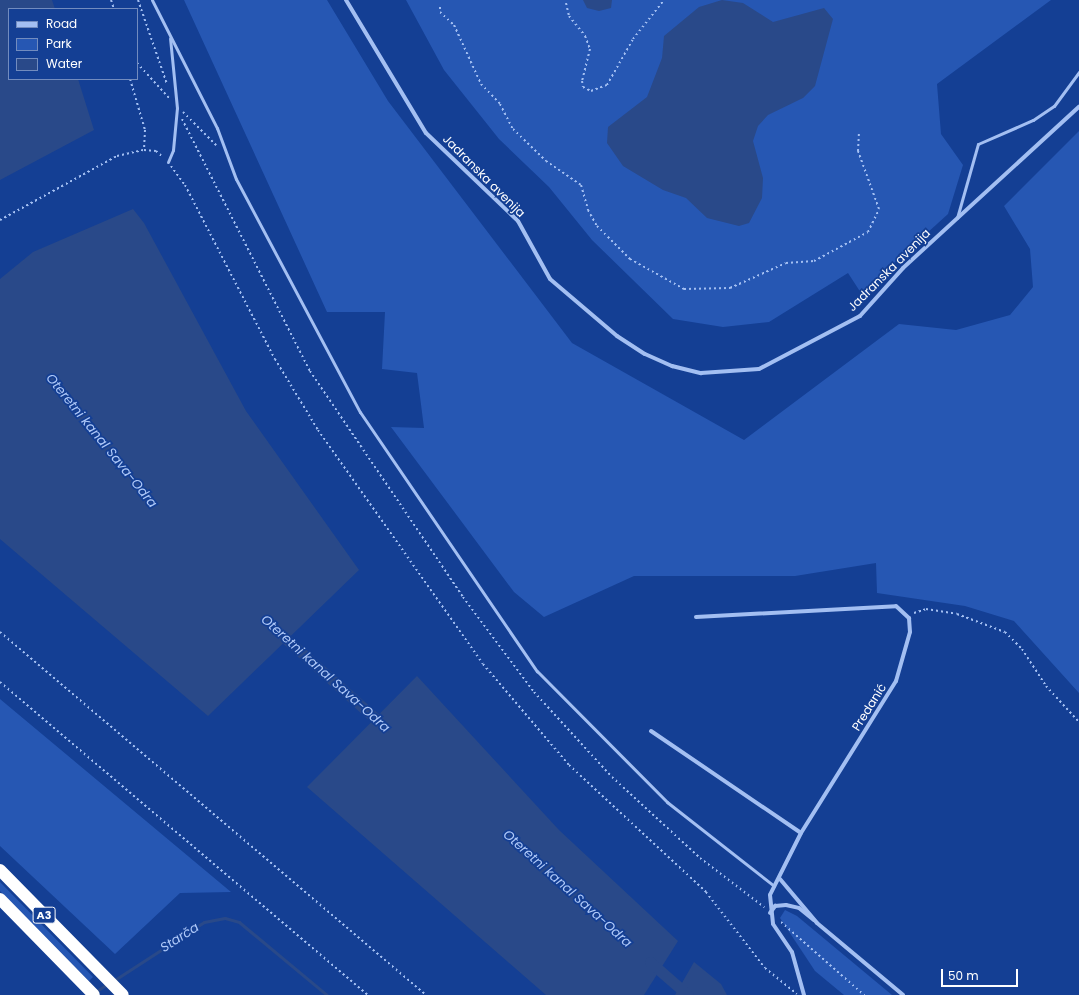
<!DOCTYPE html>
<html>
<head>
<meta charset="utf-8">
<style>
	body { margin:0 }
	#map { position:relative; width:1079px; height:995px; overflow:hidden; background:#143f94; font-family:Poppins,sans-serif }
	div>[style] { position:absolute }
	.green>* { inset:0; background:#2657b3 }
	.water>* { inset:0; background:#294989 }
	.stream>* { height:3px; margin:-1.5px; padding:0 1.5px; transform-origin:1.5px; border-radius:1.5px; background:#294989 }
	.canal>* { height:11px; margin:-5.5px; padding:0 5.5px; transform-origin:5.5px; border-radius:5.5px; background:#294989 }
	.path>* { height:2px; margin-top:-1px; transform-origin:0; background:repeating-linear-gradient(90deg,#a3bff2 0 2px,transparent 0 5px) }
	.service>* { height:3px; margin:-1.5px; padding:0 1.5px; transform-origin:1.5px; border-radius:1.5px; background:#a3bff2 }
	.minor>* { height:4px; margin:-2px; padding:0 2px; transform-origin:2px; border-radius:2px; background:#a3bff2 }
	.motorway>* { height:12px; margin:-6px; padding:0 6px; transform-origin:6px; border-radius:6px; background:#fff }
	span { translate:-50% -50%; white-space:nowrap; text-align:center; line-height:1.15; -webkit-text-stroke:3.5px #143f94; paint-order:stroke }
	.shield-label span { padding:1px 3px; background:#143f94; border:1px solid; border-radius:3px; -webkit-text-stroke-width:0 }
	.shield-label { font-size:11px; color:#fff; font-weight:700 }
	.street-label { font-size:12px; color:#fff }
	.water-label { font-size:13px; color:#afc9f9; font-style:italic }
	.legend { position:absolute; left:8px; top:8px; width:130px; height:72px; box-sizing:border-box; background:#143f94; border:1px solid #728cbf; margin:0; padding:5px 7px; list-style:none; font-size:12px; color:#fff }
	.legend li { display:flex; align-items:center; gap:8px; height:20px }
	.legend b { width:20px; border:1px solid #728cbf }
	.scale { position:absolute; left:941px; top:969px; width:77px; height:18px; box-sizing:border-box; border:2px solid #fff; border-top:0; padding-left:5px; font-size:12px; line-height:14px; white-space:nowrap; color:#fff; -webkit-text-stroke:3px #143f94; paint-order:stroke }
</style>
</head>
<body>
<div id="map">
	<div class="green">
		<div style="clip-path:polygon(184px 0,327px 0,388px 101px,572px 343px,744px 440px,899px 324px,956px 330px,1010px 315px,1033px 287px,1030px 249px,1004px 206px,1079px 131px,1079px 693px,1014px 621px,965px 606px,877px 593px,876px 563px,795px 576px,634px 576px,544px 617px,514px 592px,391px 427px,424px 428px,417px 373px,382px 369px,385px 312px,327px 312px)"></div>
		<div style="clip-path:polygon(406px 0,1051px 0,937px 84px,941px 134px,963px 165px,948px 214px,861px 293px,848px 273px,769px 322px,723px 327px,673px 319px,592px 240px,549px 187px,499px 139px,444px 70px)"></div>
		<div style="clip-path:polygon(0 699px,231px 892px,180px 893px,115px 954px,0 846px)"></div>
		<div style="clip-path:polygon(0 882px,93px 977px,89px 981px,10px 901px,0 891px)"></div>
		<div style="clip-path:polygon(785px 910px,797px 916px,892px 995px,844px 995px,815px 971px,780px 918px)"></div>
	</div>
	<div class="water">
		<div style="clip-path:polygon(0 0,52px 0,55px 9px,9px 9px,9px 79px,78px 79px,94px 130px,0 180px)"></div>
		<div style="clip-path:polygon(583px 0,612px 0,611px 8px,599px 11px,587px 8px)"></div>
		<div style="clip-path:polygon(722px 0,743px 3px,773px 22px,824px 8px,833px 19px,815px 86px,803px 98px,768px 115px,758px 126px,753px 141px,763px 178px,762px 198px,749px 223px,739px 226px,707px 218px,686px 198px,663px 190px,623px 166px,607px 143px,608px 127px,647px 97px,662px 58px,664px 36px,699px 7px)"></div>
		<div style="clip-path:polygon(133px 209px,144px 223px,246px 411px,359px 570px,208px 716px,0 539px,0 279px,33px 252px)"></div>
		<div style="clip-path:polygon(417px 676px,559px 830px,678px 941px,644px 995px,546px 995px,307px 787px)"></div>
		<div style="clip-path:polygon(694px 962px,721px 984px,727px 995px,675px 995px)"></div>
	</div>
	<div class="stream">
		<div style="left:113px;top:981px;width:108px;rotate:-33deg"></div>
		<div style="left:204px;top:922px;width:21px;rotate:-11deg"></div>
		<div style="left:225px;top:918px;width:15px;rotate:16deg"></div>
		<div style="left:239px;top:922px;width:114px;rotate:39.7deg"></div>
		<div style="left:95px;top:992px;width:17px;rotate:-33deg"></div>
	</div>
	<div class="canal">
		<div style="left:276px;top:630px;width:146px;rotate:41.7deg"></div>
		<div style="left:650px;top:962px;width:50px;rotate:41deg"></div>
	</div>
	<div class="path">
		<div style="left:111px;top:0;width:9px;rotate:72deg"></div>
		<div style="left:138px;top:0;width:89px;rotate:71deg"></div>
		<div style="left:566px;top:3px;width:13px;rotate:77deg"></div>
		<div style="left:569px;top:16px;width:26px;rotate:51deg"></div>
		<div style="left:585px;top:36px;width:14px;rotate:69deg"></div>
		<div style="left:590px;top:49px;width:33px;rotate:104deg"></div>
		<div style="left:582px;top:81px;width:6px;rotate:81deg"></div>
		<div style="left:583px;top:87px;width:9px;rotate:27deg"></div>
		<div style="left:591px;top:91px;width:17px;rotate:-21deg"></div>
		<div style="left:607px;top:85px;width:53px;rotate:-60.5deg"></div>
		<div style="left:633px;top:39px;width:50px;rotate:-51.5deg"></div>
		<div style="left:440px;top:7px;width:5px;rotate:90deg"></div>
		<div style="left:440px;top:12px;width:19px;rotate:43deg"></div>
		<div style="left:454px;top:25px;width:65px;rotate:65.4deg"></div>
		<div style="left:481px;top:84px;width:28px;rotate:46deg"></div>
		<div style="left:500px;top:104px;width:28px;rotate:63deg"></div>
		<div style="left:513px;top:129px;width:46px;rotate:44.1deg"></div>
		<div style="left:546px;top:161px;width:42px;rotate:34.4deg"></div>
		<div style="left:581px;top:185px;width:26px;rotate:74deg"></div>
		<div style="left:588px;top:210px;width:18px;rotate:61deg"></div>
		<div style="left:597px;top:226px;width:47px;rotate:45deg"></div>
		<div style="left:630px;top:259px;width:62px;rotate:29.1deg"></div>
		<div style="left:684px;top:289px;width:46px;rotate:-1.2deg"></div>
		<div style="left:730px;top:288px;width:61px;rotate:-24.1deg"></div>
		<div style="left:786px;top:263px;width:28px;rotate:-4deg"></div>
		<div style="left:814px;top:261px;width:61px;rotate:-28.2deg"></div>
		<div style="left:868px;top:232px;width:25px;rotate:-64deg"></div>
		<div style="left:879px;top:209px;width:62px;rotate:-109.9deg"></div>
		<div style="left:858px;top:151px;width:18px;rotate:-87deg"></div>
		<div style="left:137px;top:63px;width:49px;rotate:47.5deg"></div>
		<div style="left:130px;top:79px;width:53px;rotate:73.6deg"></div>
		<div style="left:145px;top:130px;width:20px;rotate:93deg"></div>
		<div style="left:183px;top:112px;width:47px;rotate:45deg"></div>
		<div style="left:182px;top:119px;width:283px;rotate:63.1deg"></div>
		<div style="left:310px;top:371px;width:273px;rotate:55.9deg"></div>
		<div style="left:463px;top:597px;width:119px;rotate:53.2deg"></div>
		<div style="left:534px;top:692px;width:115px;rotate:47.5deg"></div>
		<div style="left:612px;top:777px;width:120px;rotate:42.6deg"></div>
		<div style="left:700px;top:858px;width:81px;rotate:37.4deg"></div>
		<div style="left:171px;top:166px;width:24px;rotate:54deg"></div>
		<div style="left:185px;top:185px;width:196px;rotate:62.7deg"></div>
		<div style="left:275px;top:359px;width:83px;rotate:58.8deg"></div>
		<div style="left:318px;top:430px;width:286px;rotate:54.8deg"></div>
		<div style="left:483px;top:664px;width:133px;rotate:49.6deg"></div>
		<div style="left:569px;top:765px;width:187px;rotate:42.8deg"></div>
		<div style="left:706px;top:892px;width:96px;rotate:52.2deg"></div>
		<div style="left:765px;top:968px;width:41px;rotate:39.1deg"></div>
		<div style="left:0;top:220px;width:133px;rotate:-28.7deg"></div>
		<div style="left:117px;top:156px;width:28px;rotate:-13deg"></div>
		<div style="left:144px;top:150px;width:12px;rotate:5deg"></div>
		<div style="left:156px;top:151px;width:9px;rotate:41deg"></div>
		<div style="left:914px;top:613px;width:13px;rotate:-18deg"></div>
		<div style="left:926px;top:609px;width:31px;rotate:9deg"></div>
		<div style="left:957px;top:614px;width:51px;rotate:20.6deg"></div>
		<div style="left:1005px;top:632px;width:24px;rotate:45deg"></div>
		<div style="left:1022px;top:649px;width:44px;rotate:57deg"></div>
		<div style="left:1046px;top:686px;width:49px;rotate:47.5deg"></div>
		<div style="left:0;top:632px;width:560px;rotate:40.43deg"></div>
		<div style="left:0;top:682px;width:483px;rotate:40.4deg"></div>
		<div style="left:781px;top:922px;width:111px;rotate:41.3deg"></div>
	</div>
	<div class="service">
		<div style="left:152px;top:0;width:144px;rotate:63.1deg"></div>
		<div style="left:217px;top:128px;width:54px;rotate:69.6deg"></div>
		<div style="left:236px;top:179px;width:264px;rotate:62deg"></div>
		<div style="left:360px;top:412px;width:314px;rotate:55.7deg"></div>
		<div style="left:537px;top:671px;width:185px;rotate:45.2deg"></div>
		<div style="left:667px;top:802px;width:136px;rotate:38.1deg"></div>
		<div style="left:168px;top:162px;width:13px;rotate:-67deg"></div>
		<div style="left:173px;top:150px;width:42px;rotate:-84.6deg"></div>
		<div style="left:177px;top:108px;width:70px;rotate:-95.7deg"></div>
		<div style="left:957px;top:218px;width:77px;rotate:-74.2deg"></div>
		<div style="left:978px;top:144px;width:60px;rotate:-23.6deg"></div>
		<div style="left:1033px;top:120px;width:25px;rotate:-34deg"></div>
		<div style="left:1054px;top:106px;width:42px;rotate:-53.7deg"></div>
	</div>
	<div class="minor">
		<div style="left:346px;top:0;width:155px;rotate:59deg"></div>
		<div style="left:426px;top:133px;width:127px;rotate:43.7deg"></div>
		<div style="left:518px;top:221px;width:66px;rotate:61.1deg"></div>
		<div style="left:550px;top:279px;width:88px;rotate:40.4deg"></div>
		<div style="left:617px;top:336px;width:33px;rotate:33deg"></div>
		<div style="left:645px;top:354px;width:30px;rotate:24deg"></div>
		<div style="left:672px;top:366px;width:30px;rotate:14deg"></div>
		<div style="left:701px;top:373px;width:58px;rotate:-3.9deg"></div>
		<div style="left:759px;top:369px;width:114px;rotate:-27.7deg"></div>
		<div style="left:860px;top:316px;width:64px;rotate:-48.1deg"></div>
		<div style="left:903px;top:268px;width:239px;rotate:-42.5deg"></div>
		<div style="left:696px;top:617px;width:200px;rotate:-3.1deg"></div>
		<div style="left:896px;top:606px;width:18px;rotate:43deg"></div>
		<div style="left:909px;top:618px;width:14px;rotate:86deg"></div>
		<div style="left:910px;top:632px;width:51px;rotate:105.9deg"></div>
		<div style="left:896px;top:681px;width:179px;rotate:122deg"></div>
		<div style="left:801px;top:833px;width:69px;rotate:116.6deg"></div>
		<div style="left:770px;top:895px;width:29px;rotate:84deg"></div>
		<div style="left:773px;top:924px;width:34px;rotate:56deg"></div>
		<div style="left:792px;top:952px;width:45px;rotate:74.4deg"></div>
		<div style="left:651px;top:731px;width:181px;rotate:34.2deg"></div>
		<div style="left:780px;top:879px;width:57px;rotate:49.9deg"></div>
		<div style="left:817px;top:923px;width:112px;rotate:39.9deg"></div>
		<div style="left:770px;top:913px;width:9px;rotate:-54deg"></div>
		<div style="left:775px;top:906px;width:11px;rotate:-5deg"></div>
		<div style="left:786px;top:905px;width:13px;rotate:13deg"></div>
		<div style="left:799px;top:908px;width:19px;rotate:39deg"></div>
	</div>
	<div class="motorway">
		<div style="left:0;top:870px;width:175px;rotate:45.5deg"></div>
		<div style="left:0;top:899px;width:134px;rotate:45.6deg"></div>
	</div>
	<div class="shield-label">
		<span style="left:44px;top:915px">A3</span>
	</div>
	<div class="street-label">
		<span style="left:484px;top:176px;rotate:45deg">Jadranska avenija</span>
		<span style="left:889px;top:270px;rotate:-45deg">Jadranska avenija</span>
		<span style="left:869px;top:707px;rotate:-58deg">Predanić</span>
	</div>
	<div class="water-label">
		<span style="left:101px;top:441px;rotate:51deg">Oteretni kanal Sava-Odra</span>
		<span style="left:325px;top:674px;rotate:42deg">Oteretni kanal Sava-Odra</span>
		<span style="left:567px;top:889px;rotate:42deg">Oteretni kanal Sava-Odra</span>
		<span style="left:180px;top:938px;rotate:-33deg">Starča</span>
	</div>
	<ul class="legend">
	<li><b style="height:5px;background:#a3bff2"></b>Road</li>
	<li><b style="height:11px;background:#2657b3"></b>Park</li>
	<li><b style="height:11px;background:#294989"></b>Water</li>
	</ul>
	<div class="scale">50 m</div>
</div>
</body>
</html>
